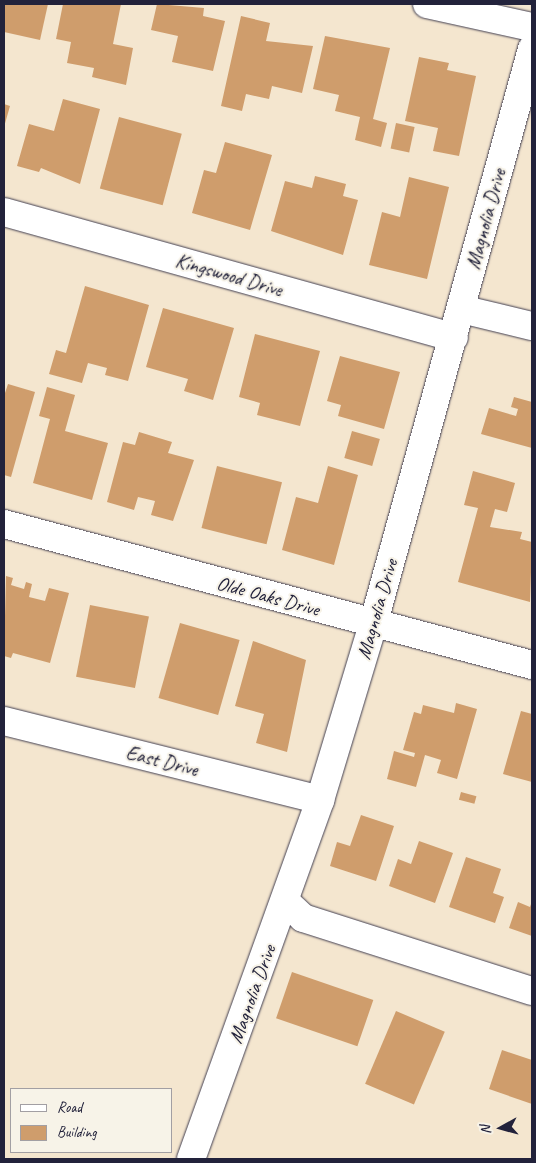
<!DOCTYPE html>
<html>
<head>
<meta charset="utf-8">
<style>
	body { margin:0 }
	#map { position:relative; width:536px; height:1163px; overflow:hidden; background:#f4e6cf; font-family:Caveat,sans-serif }
	div>[style] { position:absolute }
	.building>* { inset:0; background:#cf9d6c; transform-origin:0 0 }
	.roads { filter:drop-shadow(0 0 1px #423f51) drop-shadow(0 0 1px #423f51) }
	.minor>* { height:28px; margin:-14px; padding:0 14px; transform-origin:14px; border-radius:14px; background:#fff }
	span { translate:-50% -50%; white-space:nowrap; text-align:center; line-height:1.15; -webkit-text-stroke:4px #f7f3e8; paint-order:stroke }
	.street-label { font-size:20px; color:#22223b }
	.frame { position:absolute; inset:0; border:5px solid #22223b; pointer-events:none }
	.legend { position:absolute; left:10px; top:1088px; width:162px; height:65px; box-sizing:border-box; background:#f7f3e8; border:1px solid #a29fa3; margin:0; padding:6px 9px; list-style:none; font-size:15px; color:#22223b }
	.legend li { display:flex; align-items:center; gap:10px; height:25px }
	.legend b { width:25px; border:1px solid #a29fa3 }
	.north { position:absolute; left:476px; top:1103px; width:50px; height:50px; -webkit-text-stroke:4px #f7f3e8; paint-order:stroke; rotate:263deg; font-size:14px; font-weight:700; line-height:20px; text-align:center; color:#22223b }
	.north::after { content:''; display:block; margin:auto; width:18px; height:22px; background:#22223b; clip-path:polygon(50% 0,100% 100%,50% 72%,0 100%) }
</style>
</head>
<body>
<div id="map">
	<div class="building">
		<div style="clip-path:polygon(4px 4px,48px 4px,40px 40px,4px 32px)"></div>
		<div style="clip-path:polygon(63px 4px,121px 4px,113px 44px,133px 48px,126px 85px,92px 77px,94px 68px,67px 63px,71px 42px,56px 39px)"></div>
		<div style="clip-path:polygon(157px 4px,204px 8px,203px 16px,225px 21px,213px 71px,172px 62px,178px 36px,151px 30px)"></div>
		<div style="clip-path:polygon(241px 16px,270px 23px,266px 41px,313px 46px,302px 93px,272px 86px,269px 99px,246px 94px,242px 111px,221px 106px)"></div>
		<div style="clip-path:polygon(325px 36px,390px 48px,373px 119px,387px 123px,381px 147px,355px 140px,360px 117px,335px 111px,339px 95px,313px 89px)"></div>
		<div style="clip-path:polygon(419px 57px,449px 63px,447px 70px,476px 76px,459px 156px,433px 151px,438px 128px,405px 121px)"></div>
		<div style="clip-path:polygon(63px 99px,100px 109px,80px 184px,41px 168px,39px 172px,17px 166px,29px 124px,54px 131px)"></div>
		<div style="clip-path:polygon(4px 104px,10px 106px,4px 127px)"></div>
		<div style="left:119px;top:117px;width:65px;height:74px;rotate:15deg"></div>
		<div style="left:396px;top:123px;width:19px;height:26px;rotate:12deg"></div>
		<div style="clip-path:polygon(225px 142px,272px 155px,250px 230px,192px 213px,204px 170px,216px 173px)"></div>
		<div style="clip-path:polygon(315px 176px,346px 184px,343px 196px,358px 200px,343px 255px,271px 231px,285px 181px,312px 188px)"></div>
		<div style="clip-path:polygon(409px 177px,449px 187px,427px 279px,369px 265px,382px 212px,400px 217px)"></div>
		<div style="clip-path:polygon(85px 286px,149px 305px,128px 381px,105px 375px,107px 368px,88px 363px,82px 383px,49px 374px,56px 350px,66px 353px)"></div>
		<div style="clip-path:polygon(163px 308px,234px 328px,213px 400px,184px 391px,188px 379px,146px 367px)"></div>
		<div style="clip-path:polygon(255px 334px,320px 351px,300px 426px,257px 415px,260px 403px,239px 397px)"></div>
		<div style="clip-path:polygon(340px 356px,400px 372px,384px 429px,338px 416px,341px 405px,327px 401px)"></div>
		<div style="clip-path:polygon(8px 384px,35px 392px,11px 477px,4px 475px,4px 396px)"></div>
		<div style="clip-path:polygon(47px 387px,75px 395px,65px 431px,108px 443px,92px 500px,33px 483px,50px 419px,39px 416px)"></div>
		<div style="clip-path:polygon(514px 397px,532px 402px,532px 448px,481px 434px,489px 408px,516px 416px,518px 409px,511px 407px)"></div>
		<div style="left:352px;top:431px;width:29px;height:28px;rotate:16deg"></div>
		<div style="clip-path:polygon(139px 432px,172px 442px,168px 453px,194px 460px,173px 521px,151px 515px,155px 501px,138px 497px,134px 510px,107px 502px,123px 442px,135px 445px)"></div>
		<div style="left:217px;top:466px;width:67px;height:64px;rotate:14deg"></div>
		<div style="clip-path:polygon(328px 466px,358px 475px,334px 565px,282px 550px,296px 497px,318px 503px)"></div>
		<div style="clip-path:polygon(473px 471px,515px 483px,507px 512px,495px 509px,490px 527px,522px 532px,520px 539px,532px 542px,530px 602px,458px 582px,478px 508px,464px 505px)"></div>
		<div style="clip-path:polygon(6px 576px,13px 578px,11px 585px,24px 589px,26px 582px,32px 584px,29px 597px,45px 601px,49px 588px,69px 593px,50px 663px,13px 653px,11px 658px,4px 656px)"></div>
		<div style="left:90px;top:605px;width:60px;height:73px;rotate:11deg"></div>
		<div style="left:180px;top:623px;width:62px;height:78px;rotate:16deg"></div>
		<div style="clip-path:polygon(253px 641px,306px 660px,287px 752px,256px 743px,264px 714px,235px 706px)"></div>
		<div style="clip-path:polygon(456px 703px,477px 709px,457px 779px,437px 773px,441px 760px,425px 755px,416px 787px,387px 779px,394px 751px,414px 757px,415px 753px,403px 750px,414px 712px,421px 714px,423px 705px,454px 713px)"></div>
		<div style="clip-path:polygon(521px 711px,532px 714px,532px 782px,503px 774px)"></div>
		<div style="left:461px;top:792px;width:16px;height:8px;rotate:15deg"></div>
		<div style="clip-path:polygon(361px 815px,394px 826px,376px 881px,330px 866px,337px 842px,350px 846px)"></div>
		<div style="clip-path:polygon(419px 841px,453px 853px,435px 903px,389px 886px,398px 859px,411px 864px)"></div>
		<div style="clip-path:polygon(466px 857px,501px 869px,493px 893px,504px 897px,495px 923px,449px 907px)"></div>
		<div style="clip-path:polygon(532px 901px,532px 936px,509px 928px,518px 902px,530px 907px)"></div>
		<div style="left:292px;top:972px;width:86px;height:49px;rotate:19deg"></div>
		<div style="left:396px;top:1011px;width:53px;height:79px;rotate:23deg"></div>
		<div style="clip-path:polygon(502px 1050px,532px 1060px,532px 1104px,489px 1089px)"></div>
	</div>
	<div class="roads">
		<div class="minor">
			<div style="left:427px;top:4px;width:107px;rotate:12.4deg"></div>
			<div style="left:4px;top:212px;width:467px;rotate:15.6deg"></div>
			<div style="left:461px;top:309px;width:73px;rotate:13.5deg"></div>
			<div style="left:4px;top:524px;width:547px;rotate:14.95deg"></div>
			<div style="left:4px;top:721px;width:326px;rotate:14deg"></div>
			<div style="left:286px;top:902px;width:23px;rotate:43deg"></div>
			<div style="left:303px;top:918px;width:240px;rotate:17.7deg"></div>
			<div style="left:191px;top:1159px;width:381px;rotate:-70.2deg"></div>
			<div style="left:320px;top:800px;width:183px;rotate:-73.2deg"></div>
			<div style="left:373px;top:625px;width:598px;rotate:-74.57deg"></div>
		</div>
	</div>
	<div class="street-label">
		<span style="left:486px;top:219px;rotate:-75deg">Magnolia Drive</span>
		<span style="left:229px;top:275px;rotate:16deg">Kingswood Drive</span>
		<span style="left:268px;top:596px;rotate:15deg">Olde Oaks Drive</span>
		<span style="left:377px;top:609px;rotate:-74deg">Magnolia Drive</span>
		<span style="left:162px;top:761px;rotate:14deg">East Drive</span>
		<span style="left:252px;top:994px;rotate:-70deg">Magnolia Drive</span>
	</div>
	<div class="frame"></div>
	<ul class="legend">
	<li><b style="height:6px;background:#fff"></b>Road</li>
	<li><b style="height:14px;background:#cf9d6c"></b>Building</li>
	</ul>
	<div class="north">N</div>
</div>
</body>
</html>
